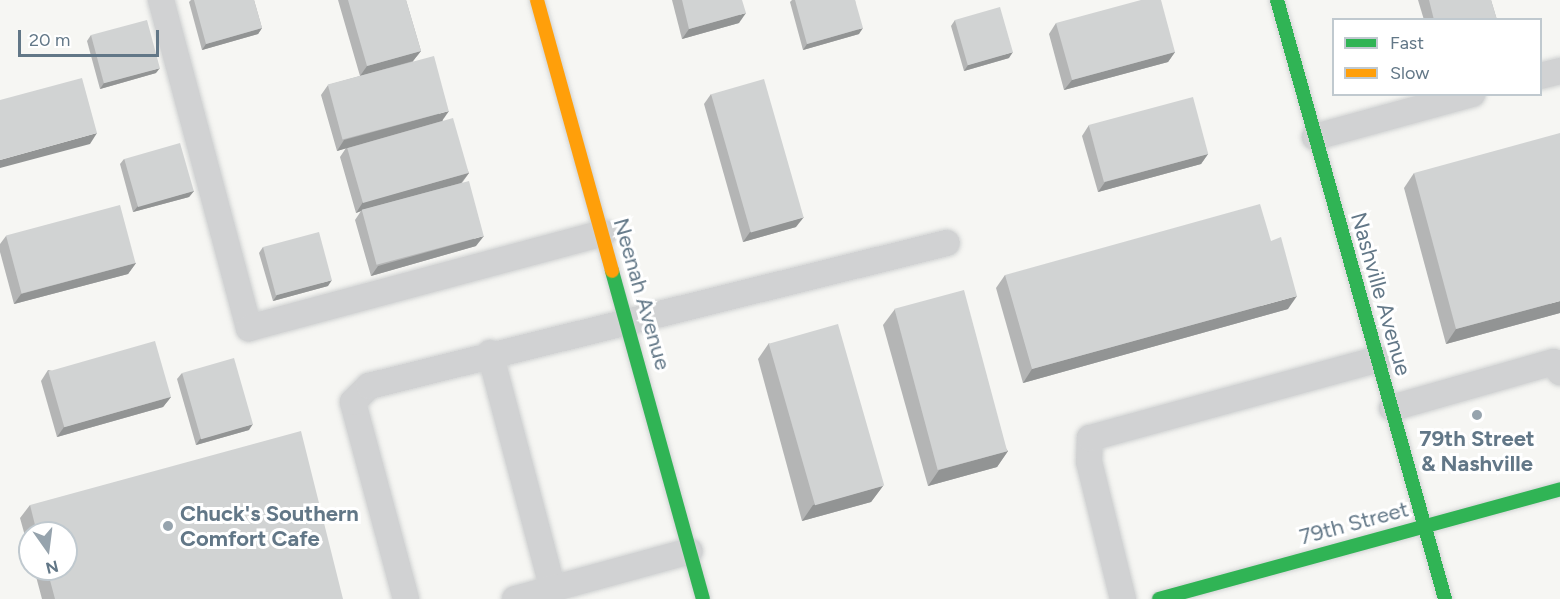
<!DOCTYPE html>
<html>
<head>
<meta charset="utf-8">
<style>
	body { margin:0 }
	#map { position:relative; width:1560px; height:599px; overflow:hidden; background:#f6f6f3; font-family:Figtree,sans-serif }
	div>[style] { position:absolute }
	.roads { filter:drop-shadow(0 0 2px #d1d3d3) drop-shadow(0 0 2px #d1d3d3) }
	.lane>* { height:26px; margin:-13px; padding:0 13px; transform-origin:13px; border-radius:13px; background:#d1d2d3 }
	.fast>* { height:14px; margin:-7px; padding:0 7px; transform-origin:7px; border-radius:7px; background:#30b455 }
	.slow>* { height:14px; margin:-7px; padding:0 7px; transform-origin:7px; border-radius:7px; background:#ff9f0a }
	.wall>* { inset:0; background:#b4b5b5 }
	.shaded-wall>* { inset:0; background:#929494 }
	.building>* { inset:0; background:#d1d3d3; transform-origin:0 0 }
	.dots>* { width:16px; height:16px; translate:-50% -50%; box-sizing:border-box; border:3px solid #fff; border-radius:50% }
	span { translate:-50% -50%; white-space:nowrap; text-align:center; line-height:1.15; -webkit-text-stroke:6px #fff; paint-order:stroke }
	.street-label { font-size:22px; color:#627787 }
	.poi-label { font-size:22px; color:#627787; font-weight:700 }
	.left { translate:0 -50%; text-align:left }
	.legend { position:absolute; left:1332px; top:18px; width:210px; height:78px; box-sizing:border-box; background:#fff; border:2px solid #c0c9cf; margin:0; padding:8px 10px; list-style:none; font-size:18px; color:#627787 }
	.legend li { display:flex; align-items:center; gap:12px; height:30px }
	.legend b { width:30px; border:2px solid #c0c9cf }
	.north { position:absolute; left:18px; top:521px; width:60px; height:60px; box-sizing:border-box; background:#fff; border:2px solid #c0c9cf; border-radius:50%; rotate:166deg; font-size:16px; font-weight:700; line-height:24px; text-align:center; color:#627787 }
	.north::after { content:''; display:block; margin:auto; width:21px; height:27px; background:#96a3ad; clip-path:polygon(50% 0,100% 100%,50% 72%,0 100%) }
	.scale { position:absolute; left:18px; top:30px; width:141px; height:27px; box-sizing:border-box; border:3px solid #627787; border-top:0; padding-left:8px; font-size:18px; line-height:21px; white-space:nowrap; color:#627787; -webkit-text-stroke:4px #fff; paint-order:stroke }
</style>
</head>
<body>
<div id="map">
	<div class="roads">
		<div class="lane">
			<div style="left:161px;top:0;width:340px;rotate:75deg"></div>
			<div style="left:249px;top:328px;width:367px;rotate:-15deg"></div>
			<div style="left:1540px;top:76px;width:21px;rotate:-14deg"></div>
			<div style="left:1315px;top:137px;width:163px;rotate:-15.3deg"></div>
			<div style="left:490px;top:353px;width:244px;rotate:75.1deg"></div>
			<div style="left:1392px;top:408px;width:168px;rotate:-15.9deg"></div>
			<div style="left:1554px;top:362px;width:12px;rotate:59deg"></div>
			<div style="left:406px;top:599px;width:204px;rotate:-105.1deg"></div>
			<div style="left:353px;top:402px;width:23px;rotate:-45deg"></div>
			<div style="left:369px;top:386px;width:595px;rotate:-13.9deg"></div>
			<div style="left:515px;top:599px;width:181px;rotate:-15.3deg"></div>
			<div style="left:1123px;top:599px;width:141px;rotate:-103.9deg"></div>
			<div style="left:1089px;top:462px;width:24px;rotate:-88deg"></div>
			<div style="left:1090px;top:438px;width:299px;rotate:-15.3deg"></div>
		</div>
		<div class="fast">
			<div style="left:1277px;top:0;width:622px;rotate:74.33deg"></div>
			<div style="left:612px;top:271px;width:340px;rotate:74.5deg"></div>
			<div style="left:1159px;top:599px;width:416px;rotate:-15.3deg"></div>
		</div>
		<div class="slow">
			<div style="left:537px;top:0;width:281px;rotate:74.5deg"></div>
		</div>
	</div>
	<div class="wall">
		<div style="clip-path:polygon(191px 0,254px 0,262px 28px,258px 34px,202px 50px,189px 2px)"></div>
		<div style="clip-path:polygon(338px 0,406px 0,421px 51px,413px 61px,469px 173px,462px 183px,476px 246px,371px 276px,355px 220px,361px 211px,356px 213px,340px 157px,346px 148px,337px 151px,321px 95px,328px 85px,360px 76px)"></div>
		<div style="clip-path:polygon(672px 0,742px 0,739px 23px,682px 39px)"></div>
		<div style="clip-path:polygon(792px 0,855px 0,859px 34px,803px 50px,790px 2px)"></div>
		<div style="clip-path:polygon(1418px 0,1491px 0,1497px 20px,1424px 20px)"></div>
		<div style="clip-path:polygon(955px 20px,1009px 58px,964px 71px,951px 26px)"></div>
		<div style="clip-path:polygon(1056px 23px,1175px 52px,1168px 62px,1064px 90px,1049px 34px)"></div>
		<div style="clip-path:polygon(91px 35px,156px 73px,100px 89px,87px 41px)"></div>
		<div style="clip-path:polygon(711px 94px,796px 227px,743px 242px,704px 104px)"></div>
		<div style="clip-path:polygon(1089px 125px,1208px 154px,1201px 164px,1098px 192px,1082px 136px)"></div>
		<div style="clip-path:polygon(124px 159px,194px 191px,189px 197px,133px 212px,120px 164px)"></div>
		<div style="clip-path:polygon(1414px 173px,1560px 313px,1446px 344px,1404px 188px)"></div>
		<div style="clip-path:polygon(6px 236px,136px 263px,128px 274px,14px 304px,0 252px,0 244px)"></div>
		<div style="clip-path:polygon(263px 247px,328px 286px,273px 301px,259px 253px)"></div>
		<div style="clip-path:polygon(1005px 275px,1288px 309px,1023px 383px,996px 288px)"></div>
		<div style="clip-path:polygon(895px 309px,1008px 451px,997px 467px,928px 486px,883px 325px)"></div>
		<div style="clip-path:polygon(769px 343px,883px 486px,871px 502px,802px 521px,758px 359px)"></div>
		<div style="clip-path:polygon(48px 370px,171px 397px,163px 407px,57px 437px,41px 381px)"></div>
		<div style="clip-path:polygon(182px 373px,249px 430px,196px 445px,177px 379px)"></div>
		<div style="clip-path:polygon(30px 505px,343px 599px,42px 599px,34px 569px,66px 569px,66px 533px,30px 533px,30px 554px,20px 518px)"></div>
	</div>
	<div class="shaded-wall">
		<div style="clip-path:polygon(746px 13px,739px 23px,682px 39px,689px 29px)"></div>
		<div style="clip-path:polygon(262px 28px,258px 34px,202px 50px,206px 44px)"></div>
		<div style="clip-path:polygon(863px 28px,859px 34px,803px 50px,807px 44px)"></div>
		<div style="clip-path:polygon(421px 51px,413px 61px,360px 76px,367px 66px)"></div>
		<div style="clip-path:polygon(1013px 52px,1009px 58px,964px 71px,968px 65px)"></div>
		<div style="clip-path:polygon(1175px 52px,1168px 62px,1064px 90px,1072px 80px)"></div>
		<div style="clip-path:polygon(160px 68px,156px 73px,100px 89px,104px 83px)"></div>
		<div style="clip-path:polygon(449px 111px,442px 121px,337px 151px,344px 140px)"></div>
		<div style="clip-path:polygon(97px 133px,90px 144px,0 168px,0 160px)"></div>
		<div style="clip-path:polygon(1208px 154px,1201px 164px,1098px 192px,1105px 182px)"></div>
		<div style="clip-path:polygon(469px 173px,461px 183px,362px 210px,361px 211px,356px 213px,363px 202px)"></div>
		<div style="clip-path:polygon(194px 191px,189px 197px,133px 212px,138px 206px)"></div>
		<div style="clip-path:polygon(804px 217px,796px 227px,743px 242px,750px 232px)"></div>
		<div style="clip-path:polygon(484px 236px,476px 246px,371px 276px,378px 266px)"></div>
		<div style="clip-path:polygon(136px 263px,128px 274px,14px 304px,21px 294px)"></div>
		<div style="clip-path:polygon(332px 280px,328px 286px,273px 301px,277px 295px)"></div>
		<div style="clip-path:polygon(1297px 296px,1288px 309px,1023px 383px,1032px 369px)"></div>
		<div style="clip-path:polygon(1560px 301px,1560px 313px,1446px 344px,1456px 329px)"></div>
		<div style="clip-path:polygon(171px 397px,163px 407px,57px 437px,64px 427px)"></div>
		<div style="clip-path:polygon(253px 424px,249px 430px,196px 445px,200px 439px)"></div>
		<div style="clip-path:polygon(1008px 451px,997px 467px,928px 486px,939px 470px)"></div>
		<div style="clip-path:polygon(883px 486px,871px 502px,802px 521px,813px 505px)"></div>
	</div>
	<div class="building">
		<div style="clip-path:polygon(194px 0,254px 0,262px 28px,206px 44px)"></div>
		<div style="clip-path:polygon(348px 0,406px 0,421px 51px,367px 66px)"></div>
		<div style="clip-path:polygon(682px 0,742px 0,746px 13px,689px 29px)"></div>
		<div style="clip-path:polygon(795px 0,855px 0,863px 28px,807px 44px)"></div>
		<div style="clip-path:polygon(1141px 0,1161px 0,1175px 52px,1072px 80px,1056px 23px)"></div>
		<div style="clip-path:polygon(1429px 0,1491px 0,1497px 20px,1434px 20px)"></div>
		<div style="left:1000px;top:7px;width:47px;height:47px;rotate:74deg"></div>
		<div style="left:147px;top:20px;width:50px;height:58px;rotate:75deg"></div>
		<div style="left:434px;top:56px;width:57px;height:110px;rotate:75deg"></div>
		<div style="clip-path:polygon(82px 78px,97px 133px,0 160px,0 100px)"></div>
		<div style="left:764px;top:79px;width:144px;height:55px;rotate:74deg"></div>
		<div style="left:1193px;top:97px;width:59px;height:108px;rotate:75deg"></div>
		<div style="left:453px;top:118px;width:57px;height:110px;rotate:74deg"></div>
		<div style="clip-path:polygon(1560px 133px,1560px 301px,1456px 329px,1414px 173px)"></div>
		<div style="left:180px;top:143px;width:50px;height:58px;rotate:74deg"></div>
		<div style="left:469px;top:181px;width:57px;height:111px;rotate:75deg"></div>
		<div style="clip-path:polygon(1260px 204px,1271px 241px,1281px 237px,1297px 296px,1032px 369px,1005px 275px)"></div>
		<div style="left:120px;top:205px;width:60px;height:118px;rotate:75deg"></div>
		<div style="left:319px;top:232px;width:50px;height:58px;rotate:75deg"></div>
		<div style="left:964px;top:290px;width:167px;height:72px;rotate:75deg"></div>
		<div style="left:838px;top:324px;width:168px;height:72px;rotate:74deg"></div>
		<div style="left:155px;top:341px;width:58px;height:111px;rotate:74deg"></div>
		<div style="left:234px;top:358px;width:69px;height:54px;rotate:74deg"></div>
		<div style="clip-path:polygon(301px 431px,343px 599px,55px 599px,47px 569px,66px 569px,66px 533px,37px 533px,30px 505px)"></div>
	</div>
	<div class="dots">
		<div style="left:1477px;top:415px;background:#96a3ad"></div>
		<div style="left:168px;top:526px;background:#96a3ad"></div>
	</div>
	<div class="street-label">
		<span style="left:642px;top:294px;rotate:74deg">Neenah Avenue</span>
		<span style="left:1381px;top:294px;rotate:74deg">Nashville Avenue</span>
		<span style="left:1354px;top:523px;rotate:-15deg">79th Street</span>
	</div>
	<div class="poi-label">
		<span style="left:1477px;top:451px">79th Street<br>&amp; Nashville</span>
		<span class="left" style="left:180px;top:526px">Chuck's Southern<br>Comfort Cafe</span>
	</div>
	<ul class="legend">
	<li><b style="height:8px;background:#30b455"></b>Fast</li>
	<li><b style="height:8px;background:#ff9f0a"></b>Slow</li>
	</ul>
	<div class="north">N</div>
	<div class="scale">20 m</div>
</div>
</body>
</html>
